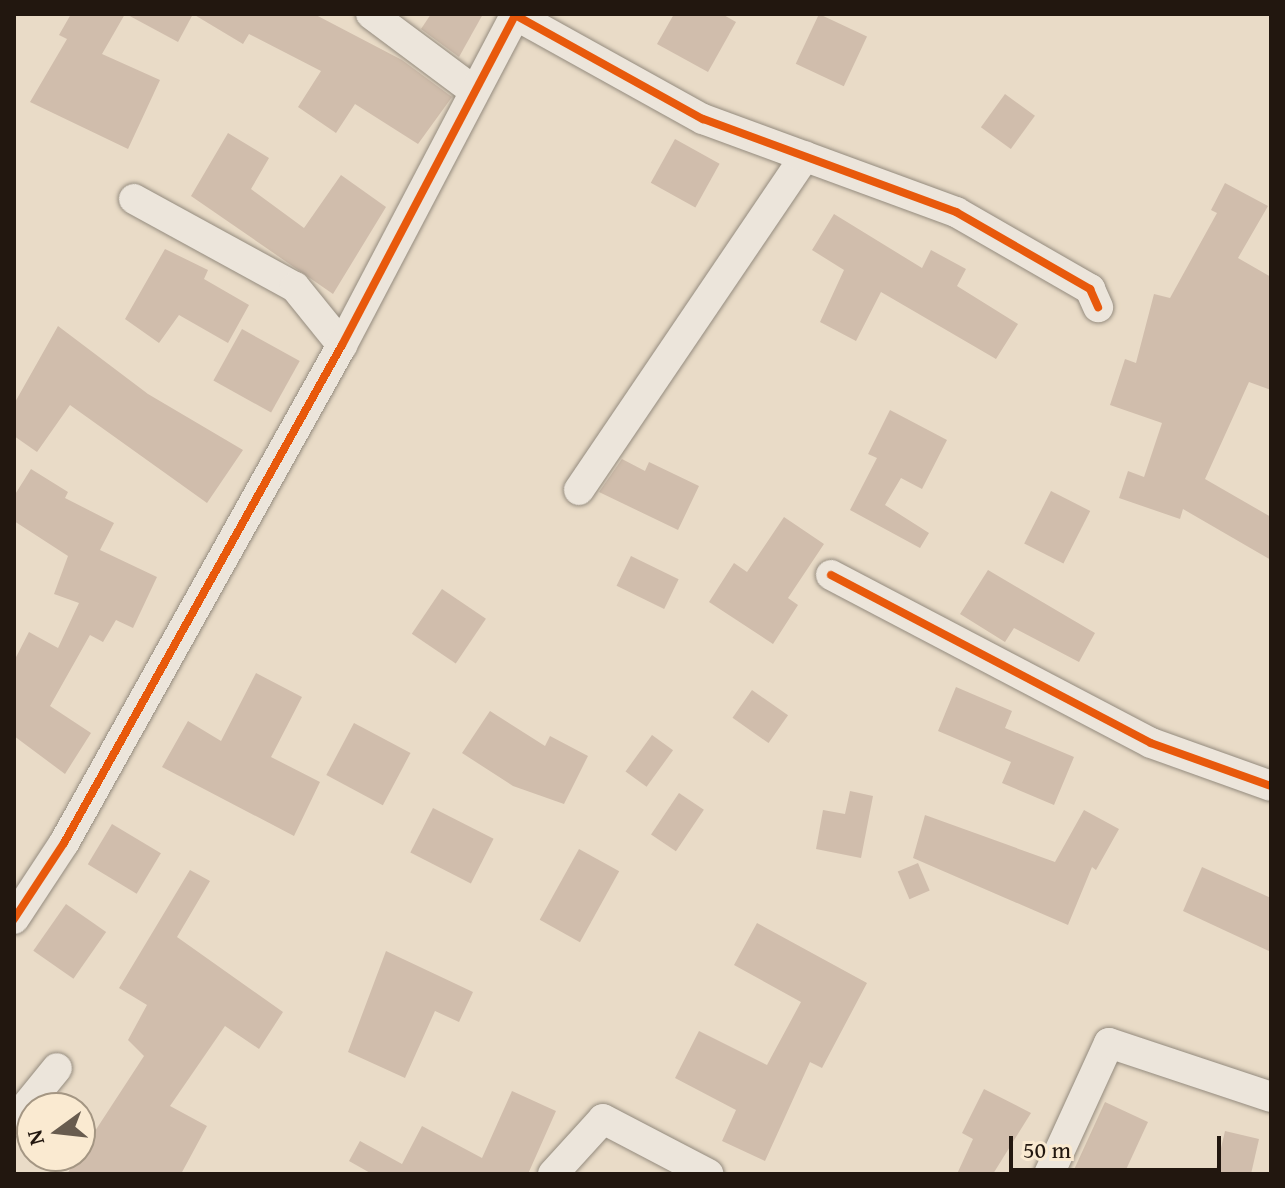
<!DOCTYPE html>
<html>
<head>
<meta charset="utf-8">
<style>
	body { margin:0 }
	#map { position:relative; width:1285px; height:1188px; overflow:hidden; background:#e9dbc7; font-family:"Gentium Book Plus",serif }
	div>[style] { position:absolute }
	.building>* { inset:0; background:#d0bdac; transform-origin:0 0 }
	.roads { filter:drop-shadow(0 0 2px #948b7e) drop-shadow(0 0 2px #948b7e) }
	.street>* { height:30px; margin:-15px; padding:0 15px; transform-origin:15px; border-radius:15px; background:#ece5db }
	.cycleway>* { height:8px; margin:-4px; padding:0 4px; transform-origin:4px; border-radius:4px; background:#e8590c }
	span { translate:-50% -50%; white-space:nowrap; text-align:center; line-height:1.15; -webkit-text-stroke:7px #faead1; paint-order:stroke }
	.frame { position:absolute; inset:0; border:16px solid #22170f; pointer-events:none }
	.north { position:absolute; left:16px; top:1092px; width:80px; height:80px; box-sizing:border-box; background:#faead1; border:2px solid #a49683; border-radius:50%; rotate:255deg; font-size:22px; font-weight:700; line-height:32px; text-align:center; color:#22170f }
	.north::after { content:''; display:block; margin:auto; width:28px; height:36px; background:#685c4f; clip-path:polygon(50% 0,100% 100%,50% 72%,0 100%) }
	.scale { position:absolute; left:1009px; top:1136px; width:212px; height:36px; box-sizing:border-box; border:4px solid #22170f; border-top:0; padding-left:10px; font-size:24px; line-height:28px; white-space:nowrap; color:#22170f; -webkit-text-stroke:6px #faead1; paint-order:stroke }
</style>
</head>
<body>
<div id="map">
	<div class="building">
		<div style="clip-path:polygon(71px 14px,125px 14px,102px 54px,160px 80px,128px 149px,30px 102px,67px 39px,59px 35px)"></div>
		<div style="clip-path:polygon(126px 14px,193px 14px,178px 42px)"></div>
		<div style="clip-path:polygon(193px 14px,314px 14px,402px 60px,452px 97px,418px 144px,355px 104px,336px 133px,298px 107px,321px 71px,249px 34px,243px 44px)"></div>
		<div style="clip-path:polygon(431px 14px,483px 14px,459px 57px,421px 29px)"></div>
		<div style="clip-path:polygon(674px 14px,722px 14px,736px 22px,708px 72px,657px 44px)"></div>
		<div style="left:819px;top:14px;width:53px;height:55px;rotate:25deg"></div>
		<div style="left:1005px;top:94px;width:37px;height:41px;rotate:36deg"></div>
		<div style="clip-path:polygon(228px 133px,269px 158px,251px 189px,304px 228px,341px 175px,386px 207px,333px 294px,191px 196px)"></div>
		<div style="left:675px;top:139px;width:51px;height:50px;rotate:29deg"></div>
		<div style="clip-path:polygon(1225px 183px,1268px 206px,1238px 258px,1271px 277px,1271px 390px,1249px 382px,1205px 479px,1271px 517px,1271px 560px,1183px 509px,1180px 519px,1119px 498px,1128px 471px,1144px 477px,1162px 423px,1110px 405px,1125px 359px,1136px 363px,1154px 294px,1170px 298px,1217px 213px,1211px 210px)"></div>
		<div style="clip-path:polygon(834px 214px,922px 268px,931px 250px,966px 269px,957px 286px,1018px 324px,996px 359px,881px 292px,856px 341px,820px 322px,844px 270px,812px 250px)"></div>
		<div style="clip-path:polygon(165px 249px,208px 270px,204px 279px,249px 305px,228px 343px,179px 315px,159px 343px,125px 319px)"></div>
		<div style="clip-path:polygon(58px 326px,148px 394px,243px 450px,207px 503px,70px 405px,37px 452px,14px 436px,14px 404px)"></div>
		<div style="left:242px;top:329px;width:66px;height:59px;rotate:29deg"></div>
		<div style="clip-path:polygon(890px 410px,947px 440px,922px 489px,901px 478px,885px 505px,929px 533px,920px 548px,850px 510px,877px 458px,868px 454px)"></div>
		<div style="clip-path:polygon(622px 459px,645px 471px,649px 462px,699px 486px,678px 530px,599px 492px)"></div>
		<div style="clip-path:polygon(31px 469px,68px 492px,65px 498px,114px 523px,100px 550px,157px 577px,133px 628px,116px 620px,103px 642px,90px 635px,50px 706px,91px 733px,65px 774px,14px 736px,14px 661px,29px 632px,58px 648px,79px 603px,54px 594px,68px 556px,14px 521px,14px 496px)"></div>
		<div style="left:1051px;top:491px;width:44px;height:59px;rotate:27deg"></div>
		<div style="clip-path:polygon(784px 517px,824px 544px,788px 598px,798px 605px,773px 644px,709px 602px,734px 563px,747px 572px)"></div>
		<div style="left:631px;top:556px;width:53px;height:33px;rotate:26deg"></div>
		<div style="clip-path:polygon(988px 570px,1095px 633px,1079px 662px,1014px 628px,1005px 642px,960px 614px)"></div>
		<div style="left:442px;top:589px;width:53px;height:54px;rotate:34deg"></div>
		<div style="clip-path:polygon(256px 673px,302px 697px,271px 757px,320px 782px,294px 836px,162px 767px,188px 721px,221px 741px)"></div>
		<div style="clip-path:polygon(956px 687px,1012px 711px,1005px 728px,1074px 757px,1054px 805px,1002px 783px,1011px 762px,938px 731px)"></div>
		<div style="left:752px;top:690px;width:44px;height:34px;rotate:35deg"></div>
		<div style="clip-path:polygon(490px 711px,545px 746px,550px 736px,588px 756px,564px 804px,513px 786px,462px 753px)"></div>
		<div style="left:354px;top:723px;width:64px;height:59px;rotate:28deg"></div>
		<div style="left:652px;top:735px;width:26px;height:45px;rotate:36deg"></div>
		<div style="clip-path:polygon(850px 791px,873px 796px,861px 858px,816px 849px,823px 810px,845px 814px)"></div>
		<div style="left:679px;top:793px;width:30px;height:50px;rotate:34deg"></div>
		<div style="left:433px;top:808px;width:68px;height:50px;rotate:27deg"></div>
		<div style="clip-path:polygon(1084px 810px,1119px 829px,1096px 870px,1092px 867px,1068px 925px,913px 858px,925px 815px,1055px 862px)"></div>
		<div style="left:112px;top:824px;width:57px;height:47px;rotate:31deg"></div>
		<div style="left:579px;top:849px;width:46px;height:81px;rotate:29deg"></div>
		<div style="left:918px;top:863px;width:30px;height:22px;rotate:67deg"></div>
		<div style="clip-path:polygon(1202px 867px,1271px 898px,1271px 952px,1183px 911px)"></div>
		<div style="clip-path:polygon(190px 870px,210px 881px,177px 937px,283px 1012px,259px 1049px,225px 1026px,170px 1106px,207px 1126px,181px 1174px,67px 1174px,144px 1056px,128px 1040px,147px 1005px,119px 988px)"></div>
		<div style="left:66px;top:904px;width:49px;height:57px;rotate:35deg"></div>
		<div style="clip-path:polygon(757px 923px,867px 983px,822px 1068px,810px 1062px,765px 1161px,722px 1141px,736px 1110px,675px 1078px,699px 1031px,767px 1065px,801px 1002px,734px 965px)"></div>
		<div style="clip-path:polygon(386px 951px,473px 992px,459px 1022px,435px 1011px,405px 1078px,348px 1052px)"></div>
		<div style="clip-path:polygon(984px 1089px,1031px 1113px,993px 1174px,957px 1174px,973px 1139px,962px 1133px)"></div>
		<div style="clip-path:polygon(512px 1091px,556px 1111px,528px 1174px,372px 1174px,349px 1161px,360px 1141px,402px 1164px,422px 1126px,482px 1158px)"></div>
		<div style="clip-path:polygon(1105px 1102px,1148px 1122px,1124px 1174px,1072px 1174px)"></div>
		<div style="clip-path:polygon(1225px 1131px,1259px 1139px,1251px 1174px,1215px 1174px)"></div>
	</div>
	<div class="roads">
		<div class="street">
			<div style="left:371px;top:14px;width:127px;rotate:36.7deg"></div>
			<div style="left:134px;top:199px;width:183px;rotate:28.7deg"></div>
			<div style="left:295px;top:287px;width:75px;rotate:51deg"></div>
			<div style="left:579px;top:490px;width:403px;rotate:-55.9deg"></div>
			<div style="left:831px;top:575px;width:361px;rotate:27.7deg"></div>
			<div style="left:1151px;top:743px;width:127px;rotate:19.7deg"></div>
			<div style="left:14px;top:919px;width:91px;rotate:-56.7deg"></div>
			<div style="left:64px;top:843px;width:570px;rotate:-60.83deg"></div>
			<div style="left:342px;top:345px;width:373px;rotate:-62.3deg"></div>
			<div style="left:515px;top:15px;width:215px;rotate:29deg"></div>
			<div style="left:703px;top:119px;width:270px;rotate:20.2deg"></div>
			<div style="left:956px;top:212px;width:155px;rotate:29.9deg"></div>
			<div style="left:1090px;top:289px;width:20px;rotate:66deg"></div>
			<div style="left:14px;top:1121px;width:68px;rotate:-50.9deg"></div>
			<div style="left:553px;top:1174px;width:74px;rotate:-47.7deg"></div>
			<div style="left:603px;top:1119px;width:119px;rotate:27.6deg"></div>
			<div style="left:1049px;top:1174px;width:144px;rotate:-65.4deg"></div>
			<div style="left:1109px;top:1043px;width:171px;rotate:18.4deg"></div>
		</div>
	</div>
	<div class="cycleway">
		<div style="left:831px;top:575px;width:361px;rotate:27.7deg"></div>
		<div style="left:1151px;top:743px;width:127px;rotate:19.7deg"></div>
		<div style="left:14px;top:919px;width:91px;rotate:-56.7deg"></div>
		<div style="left:64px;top:843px;width:570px;rotate:-60.83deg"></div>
		<div style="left:342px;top:345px;width:373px;rotate:-62.3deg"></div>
		<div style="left:515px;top:15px;width:215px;rotate:29deg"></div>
		<div style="left:703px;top:119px;width:270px;rotate:20.2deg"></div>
		<div style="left:956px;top:212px;width:155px;rotate:29.9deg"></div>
		<div style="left:1090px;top:289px;width:20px;rotate:66deg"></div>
	</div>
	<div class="frame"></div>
	<div class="north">N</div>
	<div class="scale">50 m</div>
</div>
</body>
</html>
